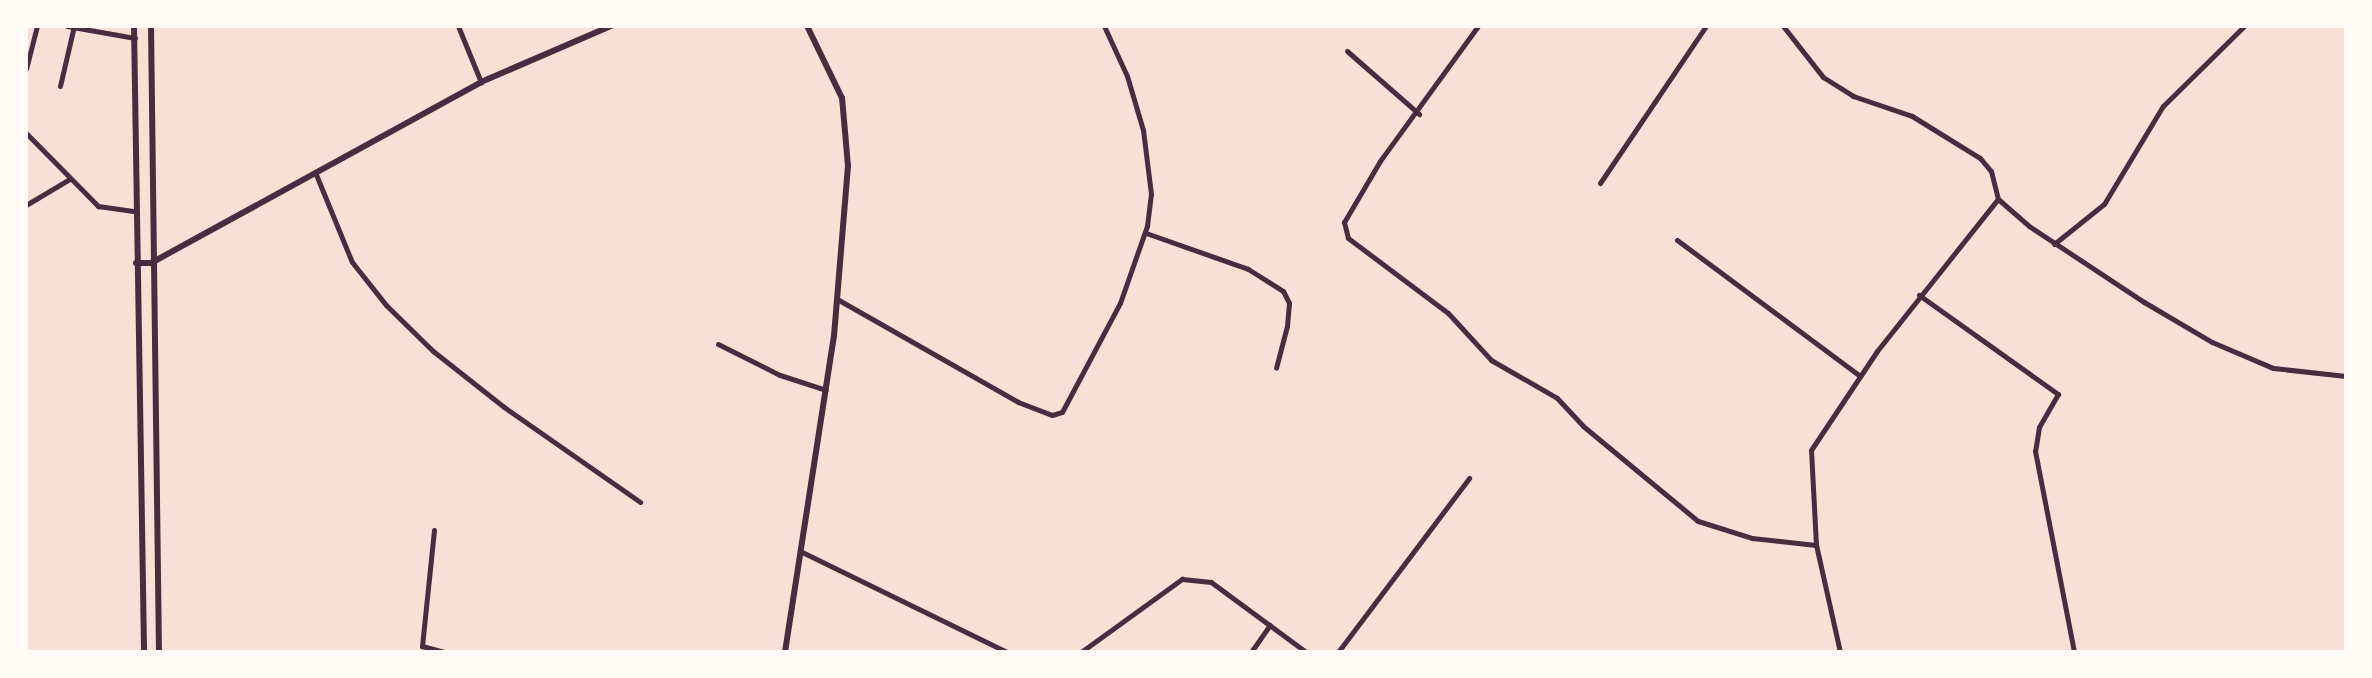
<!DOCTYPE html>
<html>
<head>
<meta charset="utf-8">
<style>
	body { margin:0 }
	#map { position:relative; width:2372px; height:678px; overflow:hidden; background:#f7e1d7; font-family:"Fira Sans",sans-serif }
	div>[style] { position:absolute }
	.minor>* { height:5px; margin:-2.5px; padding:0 2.5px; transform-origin:2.5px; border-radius:2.5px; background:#4a2c40 }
	.tertiary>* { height:6px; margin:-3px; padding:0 3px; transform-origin:3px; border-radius:3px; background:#4a2c40 }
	span { translate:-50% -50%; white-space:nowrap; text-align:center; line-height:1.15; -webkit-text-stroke:6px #fffaf5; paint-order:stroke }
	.frame { position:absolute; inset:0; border:28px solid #fffaf5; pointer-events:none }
</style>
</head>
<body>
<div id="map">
	<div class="minor">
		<div style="left:67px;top:26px;width:69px;rotate:10deg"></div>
		<div style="left:458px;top:26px;width:61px;rotate:67.7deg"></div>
		<div style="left:1478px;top:26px;width:167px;rotate:126deg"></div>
		<div style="left:1380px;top:161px;width:71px;rotate:120.5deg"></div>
		<div style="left:1344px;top:222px;width:16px;rotate:76deg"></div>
		<div style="left:1348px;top:238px;width:125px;rotate:36.9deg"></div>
		<div style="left:1448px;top:313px;width:64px;rotate:47.5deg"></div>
		<div style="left:1491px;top:360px;width:76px;rotate:29.9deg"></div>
		<div style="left:1557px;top:398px;width:38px;rotate:47deg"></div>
		<div style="left:1583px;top:426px;width:149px;rotate:39.6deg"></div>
		<div style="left:1698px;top:521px;width:57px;rotate:17.5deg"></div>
		<div style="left:1752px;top:538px;width:64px;rotate:6.2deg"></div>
		<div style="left:1783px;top:26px;width:65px;rotate:51.9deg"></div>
		<div style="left:1823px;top:77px;width:36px;rotate:32deg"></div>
		<div style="left:1853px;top:96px;width:62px;rotate:18.7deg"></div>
		<div style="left:1912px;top:116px;width:80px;rotate:31.7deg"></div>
		<div style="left:1980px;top:158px;width:17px;rotate:50deg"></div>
		<div style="left:1991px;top:171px;width:29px;rotate:76deg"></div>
		<div style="left:1998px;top:199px;width:41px;rotate:41.1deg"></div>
		<div style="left:2029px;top:226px;width:138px;rotate:33.5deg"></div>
		<div style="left:2144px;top:302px;width:79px;rotate:30.5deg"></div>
		<div style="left:2212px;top:342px;width:66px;rotate:23.1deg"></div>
		<div style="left:2273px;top:368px;width:73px;rotate:6.3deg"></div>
		<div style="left:1347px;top:51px;width:96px;rotate:41.2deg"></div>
		<div style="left:26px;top:69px;width:44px;rotate:-75.7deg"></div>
		<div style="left:60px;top:86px;width:62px;rotate:-76.9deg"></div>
		<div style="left:26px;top:133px;width:103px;rotate:45.4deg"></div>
		<div style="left:98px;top:206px;width:37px;rotate:8deg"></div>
		<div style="left:315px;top:172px;width:97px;rotate:67.7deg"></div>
		<div style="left:352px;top:262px;width:55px;rotate:51.7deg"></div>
		<div style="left:386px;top:305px;width:66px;rotate:44.4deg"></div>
		<div style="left:433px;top:351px;width:90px;rotate:38.3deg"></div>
		<div style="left:504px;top:407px;width:166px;rotate:34.9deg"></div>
		<div style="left:1600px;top:183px;width:189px;rotate:-56deg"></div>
		<div style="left:26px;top:205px;width:49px;rotate:-30.8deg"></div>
		<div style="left:1146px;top:233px;width:108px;rotate:19.4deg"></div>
		<div style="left:1248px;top:269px;width:41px;rotate:32.2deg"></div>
		<div style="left:1283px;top:291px;width:13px;rotate:63deg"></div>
		<div style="left:1289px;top:303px;width:23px;rotate:95deg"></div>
		<div style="left:1287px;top:326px;width:43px;rotate:104.7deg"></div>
		<div style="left:1677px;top:240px;width:228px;rotate:36.6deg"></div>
		<div style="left:2054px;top:244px;width:64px;rotate:-38.7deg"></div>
		<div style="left:2104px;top:204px;width:114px;rotate:-59deg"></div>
		<div style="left:2163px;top:106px;width:114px;rotate:-44.6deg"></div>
		<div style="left:1919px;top:295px;width:171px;rotate:35.5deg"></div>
		<div style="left:2058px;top:394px;width:38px;rotate:120deg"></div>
		<div style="left:2039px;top:427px;width:24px;rotate:99deg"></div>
		<div style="left:2035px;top:451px;width:205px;rotate:79deg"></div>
		<div style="left:837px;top:299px;width:208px;rotate:29.6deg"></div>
		<div style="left:1018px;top:402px;width:36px;rotate:21deg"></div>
		<div style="left:1052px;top:415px;width:10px;rotate:-17deg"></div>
		<div style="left:1062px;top:412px;width:123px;rotate:-62deg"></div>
		<div style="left:1120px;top:303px;width:82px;rotate:-70.7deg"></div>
		<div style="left:1147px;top:226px;width:32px;rotate:-83deg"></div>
		<div style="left:1151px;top:194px;width:64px;rotate:-97.1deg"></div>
		<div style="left:1143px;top:130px;width:56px;rotate:-106.5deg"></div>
		<div style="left:1127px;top:76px;width:55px;rotate:-114.7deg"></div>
		<div style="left:718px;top:344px;width:69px;rotate:26.6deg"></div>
		<div style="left:780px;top:375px;width:48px;rotate:18.1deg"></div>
		<div style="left:434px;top:530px;width:117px;rotate:95.9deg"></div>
		<div style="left:422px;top:646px;width:24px;rotate:15deg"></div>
		<div style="left:802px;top:552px;width:228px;rotate:26deg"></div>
		<div style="left:1081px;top:652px;width:125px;rotate:-35.9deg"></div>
		<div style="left:1182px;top:579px;width:29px;rotate:6deg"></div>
		<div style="left:1211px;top:582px;width:118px;rotate:36.4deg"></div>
		<div style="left:1251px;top:652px;width:33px;rotate:-55deg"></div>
		<div style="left:1338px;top:652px;width:218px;rotate:-53deg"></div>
		<div style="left:1840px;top:652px;width:110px;rotate:-102.6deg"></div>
		<div style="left:1816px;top:545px;width:95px;rotate:-93deg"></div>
		<div style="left:1811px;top:450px;width:119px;rotate:-56.3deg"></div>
		<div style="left:1877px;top:351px;width:194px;rotate:-51.5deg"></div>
	</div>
	<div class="tertiary">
		<div style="left:134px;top:26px;width:626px;rotate:89.08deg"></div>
		<div style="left:151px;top:26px;width:626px;rotate:89.27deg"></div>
		<div style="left:136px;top:263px;width:15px"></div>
		<div style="left:151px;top:263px;width:376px;rotate:-28.7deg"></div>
		<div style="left:481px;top:82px;width:142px;rotate:-23.3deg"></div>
		<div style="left:785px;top:652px;width:320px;rotate:-81.2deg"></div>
		<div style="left:834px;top:336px;width:171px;rotate:-85.3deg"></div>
		<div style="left:848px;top:166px;width:68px;rotate:-95deg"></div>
		<div style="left:842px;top:98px;width:80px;rotate:-115.9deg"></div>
	</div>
	<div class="frame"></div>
</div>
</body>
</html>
